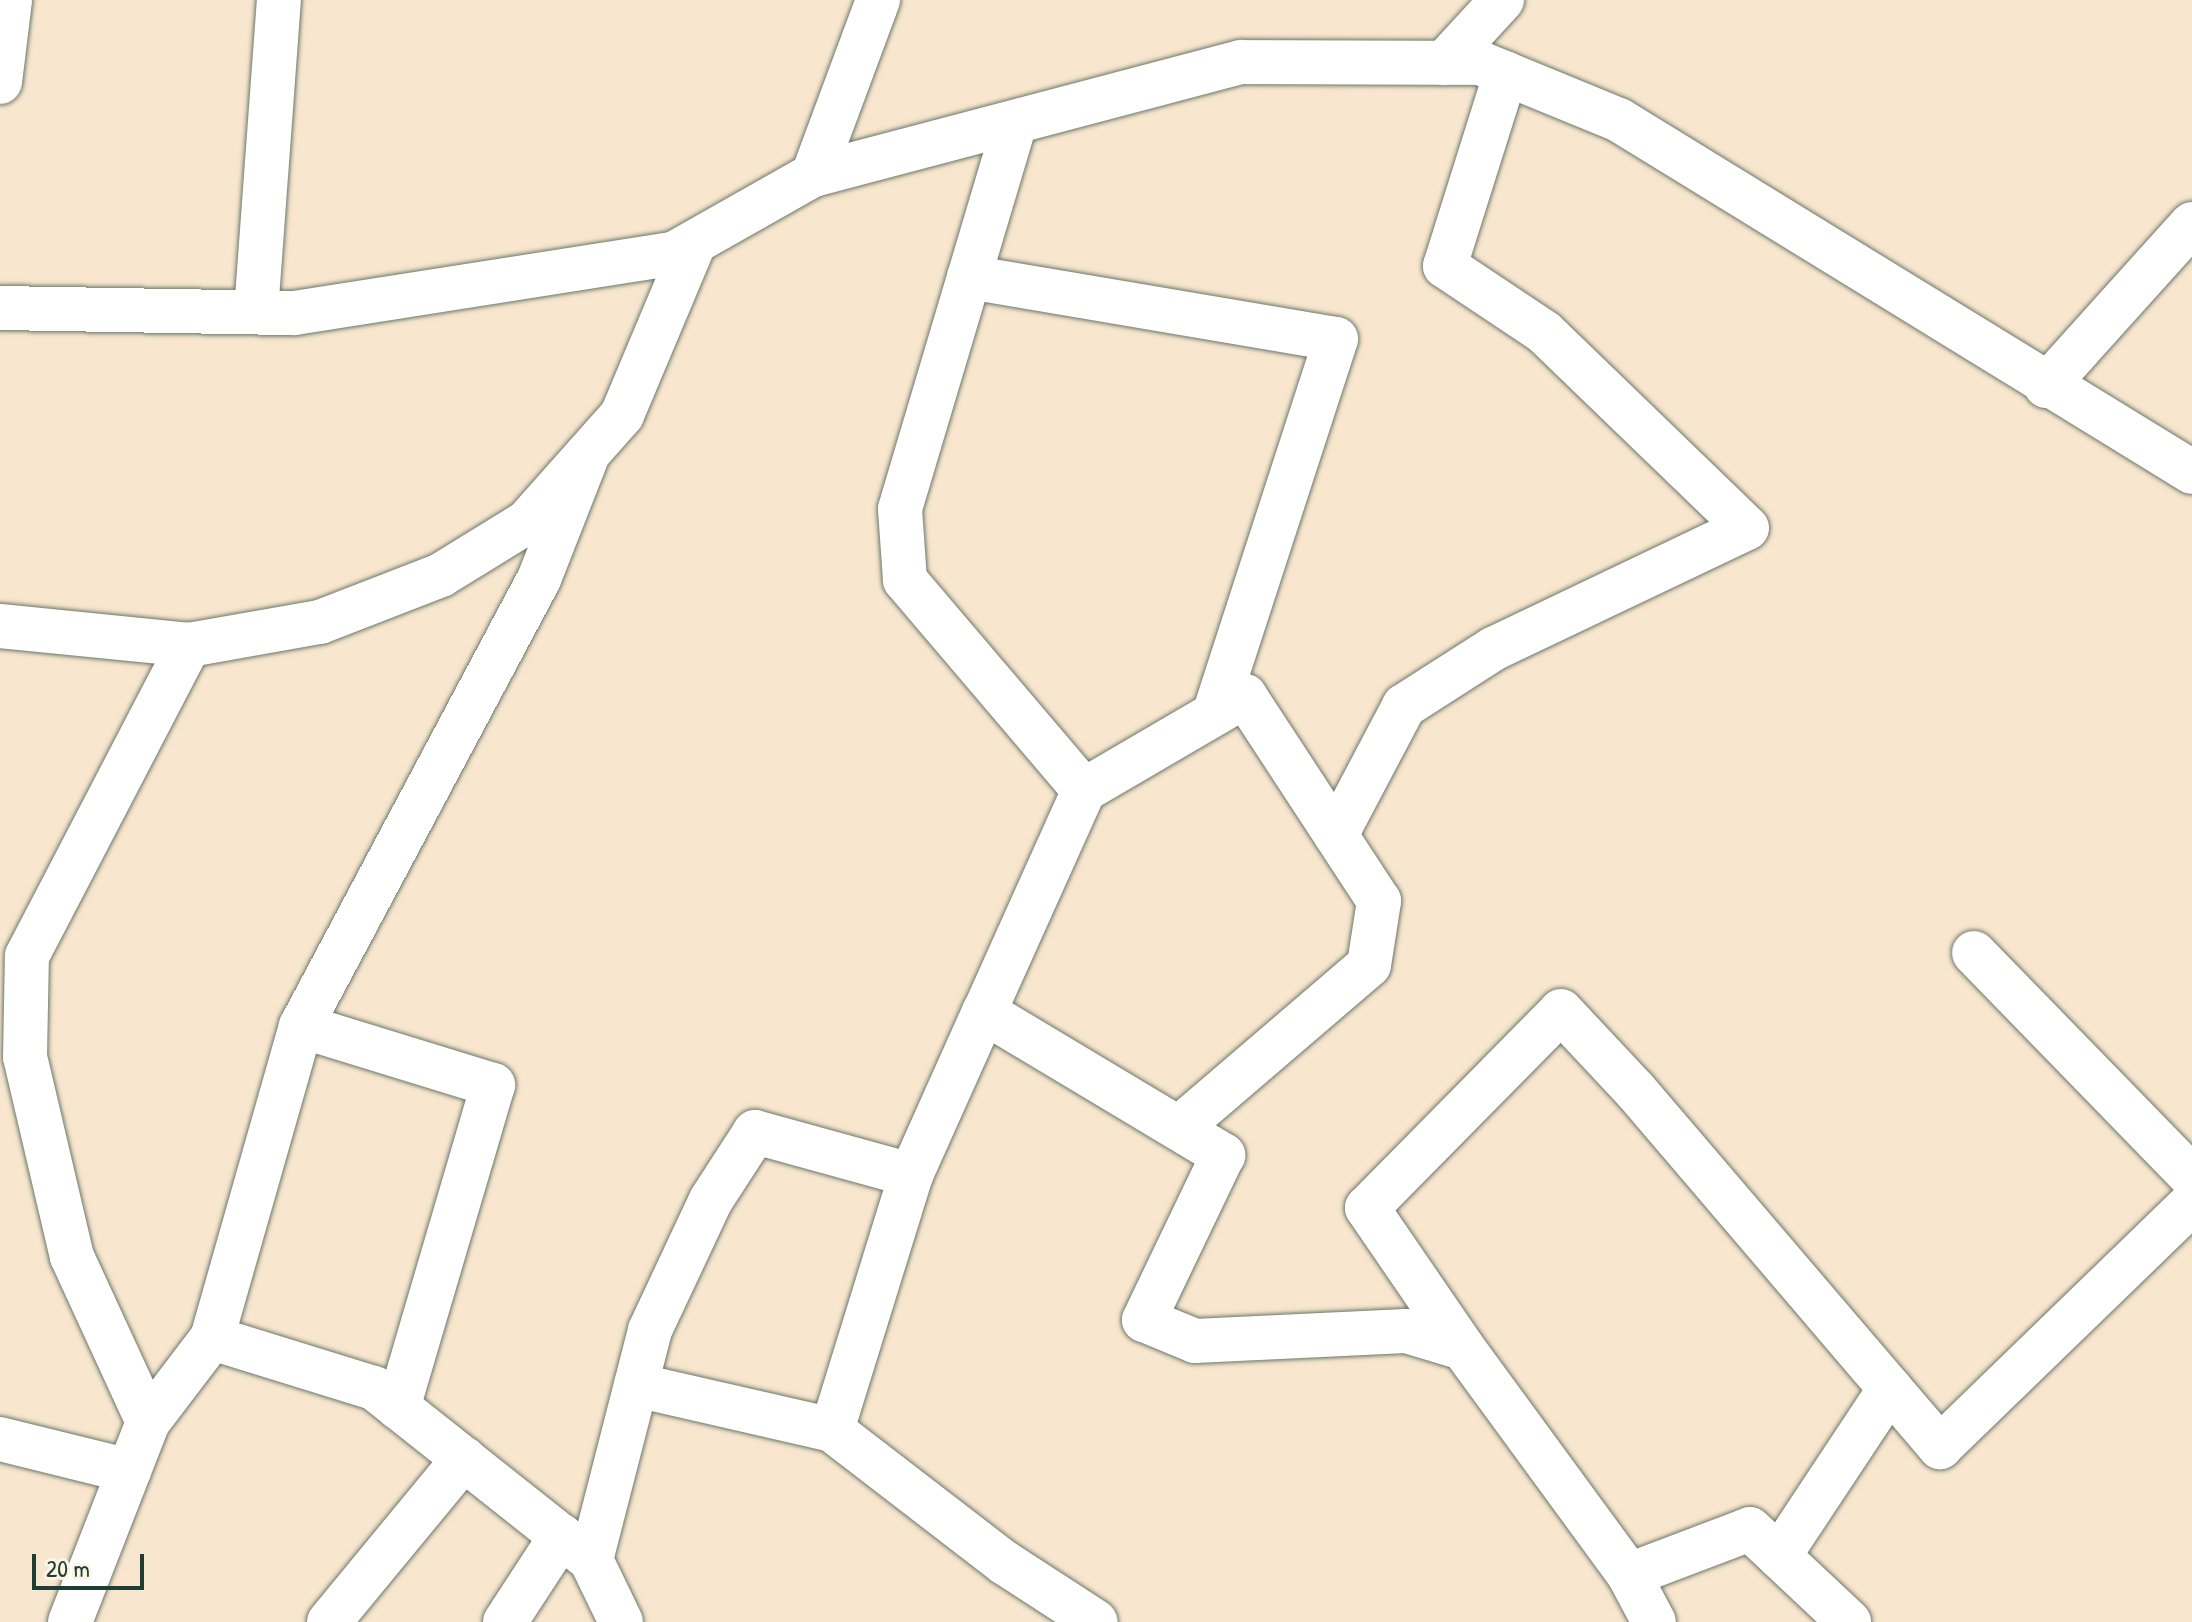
<!DOCTYPE html>
<html>
<head>
<meta charset="utf-8">
<style>
	body { margin:0 }
	#map { position:relative; width:2192px; height:1622px; overflow:hidden; background:#f8e6ce; font-family:"Patrick Hand",sans-serif }
	div>[style] { position:absolute }
	.roads { filter:drop-shadow(0 0 2px #6b786a) drop-shadow(0 0 2px #6b786a) }
	.minor>* { height:44px; margin:-22px; padding:0 22px; transform-origin:22px; border-radius:22px; background:#fff }
	span { translate:-50% -50%; white-space:nowrap; text-align:center; line-height:1.15; -webkit-text-stroke:8px #fcf5e5; paint-order:stroke }
	.scale { position:absolute; left:32px; top:1554px; width:112px; height:36px; box-sizing:border-box; border:4px solid #1f3d34; border-top:0; padding-left:10px; font-size:24px; line-height:28px; white-space:nowrap; color:#1f3d34; -webkit-text-stroke:6px #fcf5e5; paint-order:stroke }
</style>
</head>
<body>
<div id="map">
	<div class="roads">
		<div class="minor">
			<div style="left:1444px;top:63px;width:86px;rotate:-47.4deg"></div>
			<div style="left:0;top:82px;width:83px;rotate:-83deg"></div>
			<div style="left:1015px;top:123px;width:403px;rotate:106.6deg"></div>
			<div style="left:900px;top:509px;width:71px;rotate:86deg"></div>
			<div style="left:905px;top:580px;width:276px;rotate:49.6deg"></div>
			<div style="left:813px;top:175px;width:187px;rotate:-69.6deg"></div>
			<div style="left:969px;top:277px;width:372px;rotate:9.6deg"></div>
			<div style="left:1336px;top:339px;width:394px;rotate:108deg"></div>
			<div style="left:0;top:308px;width:294px;rotate:1deg"></div>
			<div style="left:294px;top:313px;width:386px;rotate:-8.9deg"></div>
			<div style="left:675px;top:253px;width:159px;rotate:-29.5deg"></div>
			<div style="left:813px;top:175px;width:443px;rotate:-14.8deg"></div>
			<div style="left:1241px;top:62px;width:239px;rotate:0.2deg"></div>
			<div style="left:1480px;top:63px;width:150px;rotate:22.3deg"></div>
			<div style="left:1619px;top:120px;width:672px;rotate:31.56deg"></div>
			<div style="left:256px;top:312px;width:313px;rotate:-85.8deg"></div>
			<div style="left:2046px;top:386px;width:218px;rotate:-48deg"></div>
			<div style="left:588px;top:454px;width:134px;rotate:111.4deg"></div>
			<div style="left:539px;top:579px;width:506px;rotate:118.03deg"></div>
			<div style="left:301px;top:1026px;width:324px;rotate:105.9deg"></div>
			<div style="left:212px;top:1338px;width:170px;rotate:17.2deg"></div>
			<div style="left:374px;top:1388px;width:277px;rotate:38.4deg"></div>
			<div style="left:591px;top:1560px;width:69px;rotate:64.2deg"></div>
			<div style="left:0;top:626px;width:190px;rotate:5.7deg"></div>
			<div style="left:189px;top:645px;width:133px;rotate:-10deg"></div>
			<div style="left:320px;top:622px;width:130px;rotate:-21.2deg"></div>
			<div style="left:441px;top:575px;width:101px;rotate:-31.6deg"></div>
			<div style="left:527px;top:522px;width:143px;rotate:-48.4deg"></div>
			<div style="left:622px;top:415px;width:186px;rotate:-67.2deg"></div>
			<div style="left:1336px;top:835px;width:146px;rotate:-62.2deg"></div>
			<div style="left:1404px;top:706px;width:106px;rotate:-32.6deg"></div>
			<div style="left:1493px;top:649px;width:281px;rotate:-25.5deg"></div>
			<div style="left:1747px;top:528px;width:282px;rotate:-136deg"></div>
			<div style="left:1544px;top:332px;width:119px;rotate:-146.3deg"></div>
			<div style="left:1445px;top:266px;width:202px;rotate:-72.5deg"></div>
			<div style="left:1974px;top:953px;width:313px;rotate:45.8deg"></div>
			<div style="left:301px;top:1026px;width:201px;rotate:17.1deg"></div>
			<div style="left:493px;top:1085px;width:336px;rotate:106.4deg"></div>
			<div style="left:1179px;top:1128px;width:250px;rotate:-40.6deg"></div>
			<div style="left:1369px;top:965px;width:65px;rotate:-81.1deg"></div>
			<div style="left:1379px;top:901px;width:245px;rotate:-123.2deg"></div>
			<div style="left:1245px;top:696px;width:186px;rotate:149.7deg"></div>
			<div style="left:1084px;top:790px;width:243px;rotate:114.2deg"></div>
			<div style="left:984px;top:1012px;width:279px;rotate:30.9deg"></div>
			<div style="left:1223px;top:1155px;width:183px;rotate:115.6deg"></div>
			<div style="left:1144px;top:1320px;width:55px;rotate:22.4deg"></div>
			<div style="left:1195px;top:1341px;width:211px;rotate:-2.7deg"></div>
			<div style="left:1406px;top:1331px;width:59px;rotate:16.6deg"></div>
			<div style="left:1463px;top:1348px;width:281px;rotate:53.8deg"></div>
			<div style="left:1629px;top:1575px;width:53px;rotate:62deg"></div>
			<div style="left:1463px;top:1348px;width:170px;rotate:-124.4deg"></div>
			<div style="left:1367px;top:1208px;width:276px;rotate:-45.4deg"></div>
			<div style="left:1561px;top:1011px;width:108px;rotate:46.9deg"></div>
			<div style="left:1635px;top:1090px;width:470px;rotate:49.5deg"></div>
			<div style="left:1940px;top:1447px;width:351px;rotate:-44.1deg"></div>
			<div style="left:636px;top:1385px;width:201px;rotate:12.9deg"></div>
			<div style="left:832px;top:1430px;width:218px;rotate:37.6deg"></div>
			<div style="left:1005px;top:1563px;width:108px;rotate:33deg"></div>
			<div style="left:148px;top:1422px;width:106px;rotate:-52.7deg"></div>
			<div style="left:832px;top:1430px;width:267px;rotate:-72.8deg"></div>
			<div style="left:0;top:1439px;width:133px;rotate:13.9deg"></div>
			<div style="left:1779px;top:1556px;width:201px;rotate:-56.5deg"></div>
			<div style="left:591px;top:1560px;width:237px;rotate:-75.6deg"></div>
			<div style="left:650px;top:1330px;width:144px;rotate:-64.9deg"></div>
			<div style="left:711px;top:1200px;width:81px;rotate:-57.1deg"></div>
			<div style="left:755px;top:1132px;width:162px;rotate:15.4deg"></div>
			<div style="left:911px;top:1175px;width:179px;rotate:-65.9deg"></div>
			<div style="left:1629px;top:1575px;width:129px;rotate:-20.8deg"></div>
			<div style="left:1750px;top:1529px;width:136px;rotate:43.2deg"></div>
			<div style="left:70px;top:1622px;width:215px;rotate:-68.7deg"></div>
			<div style="left:148px;top:1422px;width:182px;rotate:-114.7deg"></div>
			<div style="left:72px;top:1257px;width:205px;rotate:-103.2deg"></div>
			<div style="left:25px;top:1057px;width:101px;rotate:-88.9deg"></div>
			<div style="left:27px;top:956px;width:351px;rotate:-62.5deg"></div>
			<div style="left:329px;top:1622px;width:212px;rotate:-50.5deg"></div>
			<div style="left:505px;top:1622px;width:103px;rotate:-56.9deg"></div>
		</div>
	</div>
	<div class="scale">20 m</div>
</div>
</body>
</html>
